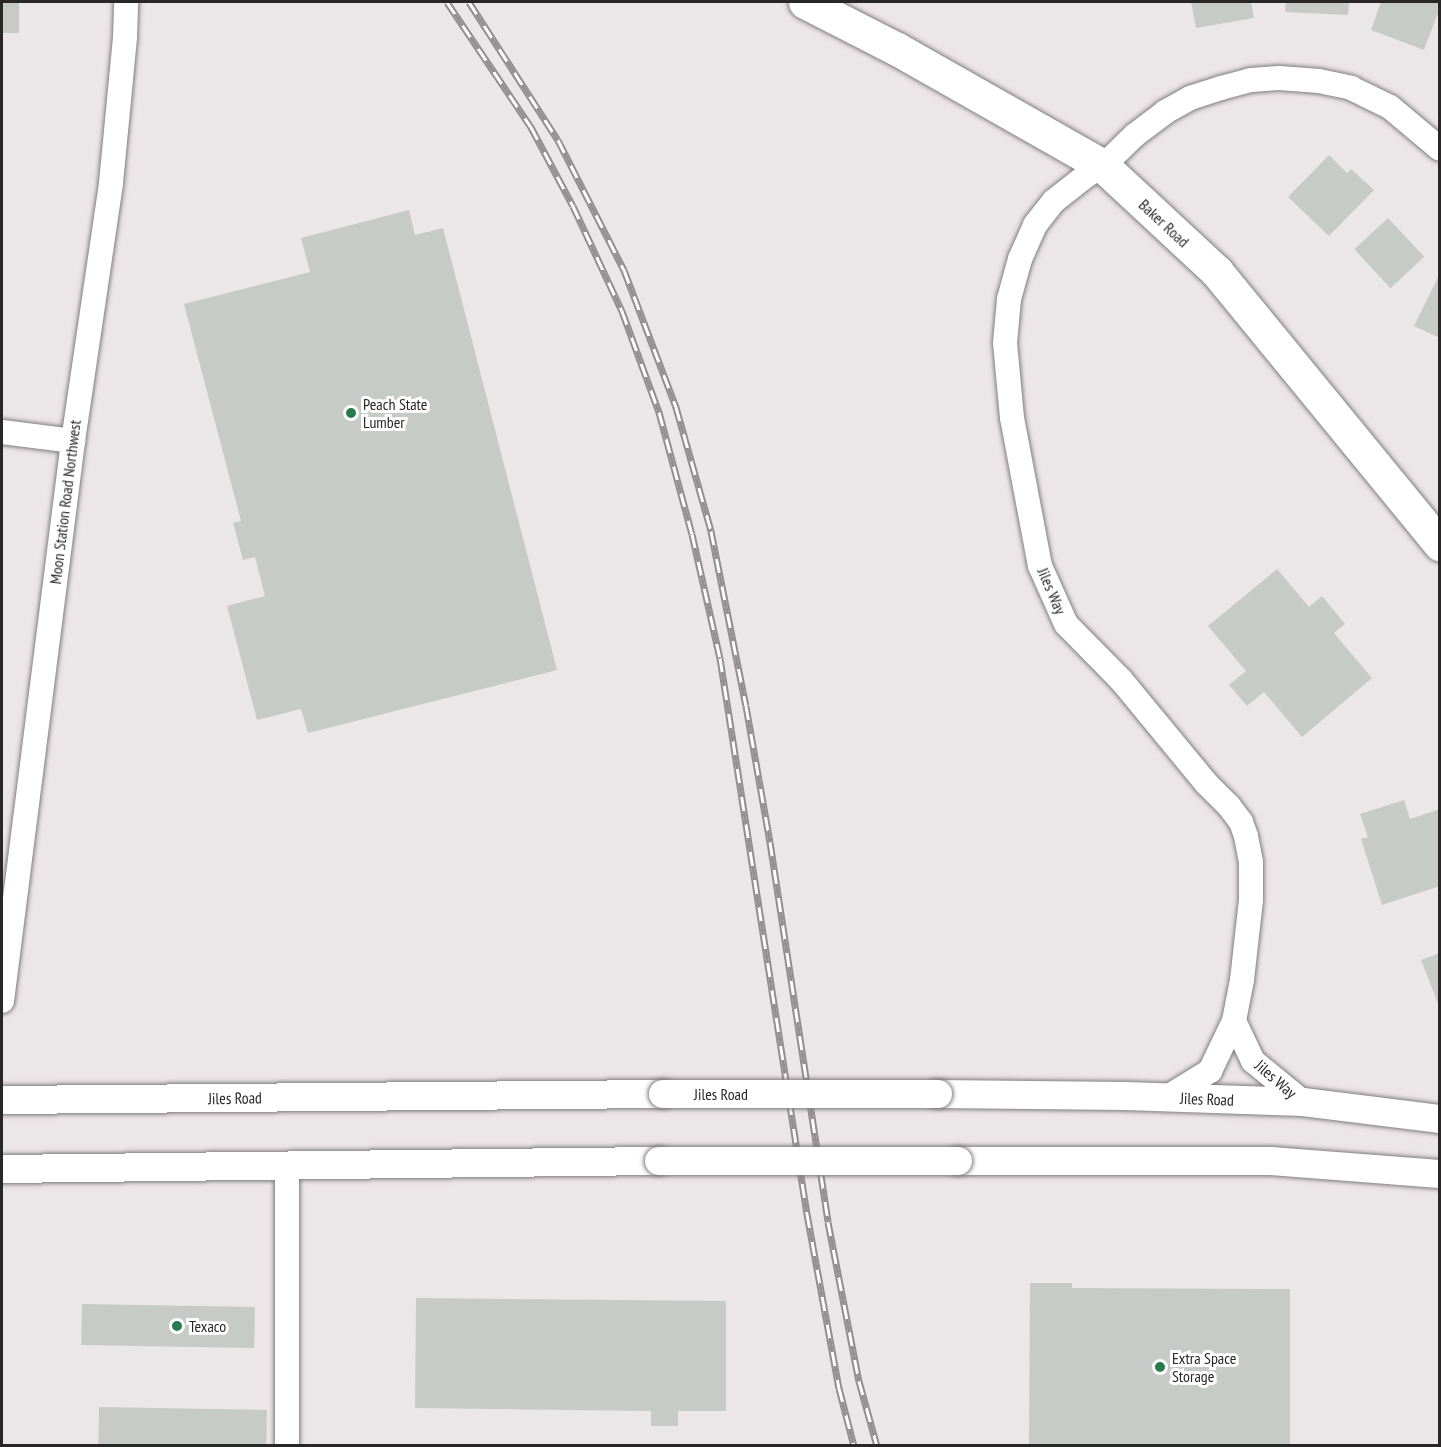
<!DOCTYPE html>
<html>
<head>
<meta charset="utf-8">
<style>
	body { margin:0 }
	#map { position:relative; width:1441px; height:1447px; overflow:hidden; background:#ebe6e8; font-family:"PT Sans Narrow",sans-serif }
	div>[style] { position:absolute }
	.building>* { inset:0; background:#c6cbc7; transform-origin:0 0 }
	.roads { filter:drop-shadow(0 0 2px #827d7f) drop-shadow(0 0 2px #827d7f) }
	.minor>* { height:24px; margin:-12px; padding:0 12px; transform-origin:12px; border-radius:12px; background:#fff }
	.tertiary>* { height:28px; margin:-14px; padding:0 14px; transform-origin:14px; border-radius:14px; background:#fff }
	.secondary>* { height:33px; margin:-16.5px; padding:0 16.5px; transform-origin:16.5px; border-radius:16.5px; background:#fff }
	.rail>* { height:7px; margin-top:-3.5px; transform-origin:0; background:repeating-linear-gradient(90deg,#fff 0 14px,#938f91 0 28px); box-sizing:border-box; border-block:2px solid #938f91 }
	.bridges { filter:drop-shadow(0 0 2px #827d7f) drop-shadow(0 0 2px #827d7f) }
	.tertiary-bridge>* { height:28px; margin:-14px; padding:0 14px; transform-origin:14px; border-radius:14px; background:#fff }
	.dots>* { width:16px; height:16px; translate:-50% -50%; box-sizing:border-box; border:3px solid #fff; border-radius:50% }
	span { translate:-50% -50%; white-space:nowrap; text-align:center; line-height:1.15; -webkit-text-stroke:6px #fff; paint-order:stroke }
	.street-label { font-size:16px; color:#282627 }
	.poi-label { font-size:16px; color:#282627 }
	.left { translate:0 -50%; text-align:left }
	.frame { position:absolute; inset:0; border:3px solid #282627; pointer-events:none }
</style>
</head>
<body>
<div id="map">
	<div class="building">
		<div style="left:2px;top:2px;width:17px;height:31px"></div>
		<div style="clip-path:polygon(1191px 2px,1251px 2px,1254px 18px,1196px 28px)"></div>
		<div style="clip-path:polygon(1286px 2px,1349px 2px,1348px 15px,1285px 12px)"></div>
		<div style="clip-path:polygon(1381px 2px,1440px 2px,1440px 8px,1424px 50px,1371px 30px)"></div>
		<div style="clip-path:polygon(1329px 155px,1347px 173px,1351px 169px,1374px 190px,1329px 236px,1288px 197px)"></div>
		<div style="clip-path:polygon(409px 210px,415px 235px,443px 228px,557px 670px,308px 733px,301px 709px,257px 720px,227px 606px,265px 596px,255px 557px,243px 560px,233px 523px,241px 521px,184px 304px,310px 272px,301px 238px)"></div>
		<div style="left:1388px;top:218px;width:53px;height:46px;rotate:47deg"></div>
		<div style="clip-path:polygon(1440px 273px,1440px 338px,1414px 326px)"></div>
		<div style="clip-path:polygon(1277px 569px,1309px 607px,1322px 596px,1345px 624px,1334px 633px,1372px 678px,1302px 737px,1264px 692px,1247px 706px,1229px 685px,1246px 671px,1208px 626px)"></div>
		<div style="clip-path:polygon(1404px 800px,1410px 819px,1440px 809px,1440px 886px,1382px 905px,1361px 839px,1368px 837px,1360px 814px)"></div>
		<div style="clip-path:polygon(1440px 953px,1440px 1006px,1439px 1006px,1421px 960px)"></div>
		<div style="clip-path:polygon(1030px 1283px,1072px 1283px,1072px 1288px,1290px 1289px,1290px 1446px,1029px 1446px)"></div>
		<div style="clip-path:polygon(416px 1298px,726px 1301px,726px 1411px,678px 1411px,678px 1426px,651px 1426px,651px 1411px,415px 1408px)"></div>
		<div style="left:82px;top:1304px;width:173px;height:41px;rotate:1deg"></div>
		<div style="left:99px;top:1407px;width:168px;height:39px;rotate:1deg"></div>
	</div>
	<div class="roads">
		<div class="minor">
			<div style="left:2px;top:432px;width:72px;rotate:7.2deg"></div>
			<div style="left:2px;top:1001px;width:564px;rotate:-82.77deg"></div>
			<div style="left:73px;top:441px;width:261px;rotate:-81.6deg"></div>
			<div style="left:111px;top:183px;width:147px;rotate:-84.5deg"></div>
			<div style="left:125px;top:37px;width:35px;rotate:-88deg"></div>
			<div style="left:1234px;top:1021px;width:44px;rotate:64.6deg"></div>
			<div style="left:1253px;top:1061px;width:65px;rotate:39.4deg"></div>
			<div style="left:1166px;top:1098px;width:52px;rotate:-31.5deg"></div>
			<div style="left:1210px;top:1071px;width:55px;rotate:-64.4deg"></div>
			<div style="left:1234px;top:1021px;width:42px;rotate:-79deg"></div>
			<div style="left:1242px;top:980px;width:81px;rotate:-83.6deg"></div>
			<div style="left:1251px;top:900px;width:38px;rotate:-90deg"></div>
			<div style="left:1251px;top:862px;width:26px;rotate:-101deg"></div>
			<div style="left:1246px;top:836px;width:15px;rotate:-110deg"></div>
			<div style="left:1241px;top:822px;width:20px;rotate:-127deg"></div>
			<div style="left:1229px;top:806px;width:33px;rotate:-135deg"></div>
			<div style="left:1206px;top:783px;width:134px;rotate:-129.5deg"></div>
			<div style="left:1121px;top:680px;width:78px;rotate:-134.5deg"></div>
			<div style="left:1066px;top:624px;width:64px;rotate:-114.1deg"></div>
			<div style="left:1040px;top:566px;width:151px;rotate:-100.7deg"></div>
			<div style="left:1012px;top:418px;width:75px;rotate:-95.3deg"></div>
			<div style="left:1005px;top:343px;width:44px;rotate:-84.8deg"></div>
			<div style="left:1009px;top:299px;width:41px;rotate:-74.6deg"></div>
			<div style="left:1020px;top:259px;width:37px;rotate:-66deg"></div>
			<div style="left:1035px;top:225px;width:31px;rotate:-52deg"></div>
			<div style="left:1054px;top:201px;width:42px;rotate:-38.2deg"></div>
			<div style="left:1087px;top:175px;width:18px;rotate:-29deg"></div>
			<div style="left:1103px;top:166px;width:45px;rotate:-44.1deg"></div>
			<div style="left:1135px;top:135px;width:38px;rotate:-37deg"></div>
			<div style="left:1165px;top:112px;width:29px;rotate:-29deg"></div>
			<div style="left:1190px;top:98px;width:33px;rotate:-18deg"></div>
			<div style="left:1221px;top:88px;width:31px;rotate:-15deg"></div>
			<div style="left:1251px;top:80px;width:28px;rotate:-4deg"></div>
			<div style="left:1279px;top:78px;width:40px;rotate:4.3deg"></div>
			<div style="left:1319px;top:81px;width:33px;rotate:12deg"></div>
			<div style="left:1351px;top:88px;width:43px;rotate:26deg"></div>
			<div style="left:1390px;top:107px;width:65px;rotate:40deg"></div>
			<div style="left:287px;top:1165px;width:281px;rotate:90deg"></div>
		</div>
		<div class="tertiary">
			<div style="left:938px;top:1094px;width:187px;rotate:0.6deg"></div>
			<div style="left:1125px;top:1096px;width:178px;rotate:1.9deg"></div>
			<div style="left:1303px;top:1102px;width:138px;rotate:7.1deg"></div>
			<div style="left:2px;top:1100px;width:661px;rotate:-0.52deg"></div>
			<div style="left:958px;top:1161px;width:313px"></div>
			<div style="left:1271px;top:1161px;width:169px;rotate:4.4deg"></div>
			<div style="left:2px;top:1169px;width:657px;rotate:-0.7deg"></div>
		</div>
		<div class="secondary">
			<div style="left:805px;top:2px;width:103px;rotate:27.1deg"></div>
			<div style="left:897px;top:49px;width:237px;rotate:29.6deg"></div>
			<div style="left:1103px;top:166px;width:156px;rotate:42.9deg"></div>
			<div style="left:1217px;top:272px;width:352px;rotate:50.7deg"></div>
		</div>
	</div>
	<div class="rail">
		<div style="left:447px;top:2px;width:151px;rotate:56.1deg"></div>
		<div style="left:531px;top:127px;width:89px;rotate:62deg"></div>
		<div style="left:573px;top:206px;width:116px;rotate:65deg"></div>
		<div style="left:622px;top:311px;width:108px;rotate:69.9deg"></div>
		<div style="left:659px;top:412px;width:126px;rotate:74.9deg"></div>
		<div style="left:692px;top:534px;width:127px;rotate:77.3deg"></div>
		<div style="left:720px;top:658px;width:563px;rotate:81.11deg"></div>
		<div style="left:807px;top:1214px;width:177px;rotate:79.6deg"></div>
		<div style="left:839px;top:1388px;width:60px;rotate:75.5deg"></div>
		<div style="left:469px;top:2px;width:164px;rotate:57.2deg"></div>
		<div style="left:558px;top:140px;width:146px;rotate:63.1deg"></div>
		<div style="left:624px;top:270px;width:147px;rotate:69.2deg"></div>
		<div style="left:676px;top:407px;width:129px;rotate:74.2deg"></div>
		<div style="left:711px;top:531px;width:178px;rotate:78.7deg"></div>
		<div style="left:746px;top:706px;width:138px;rotate:80deg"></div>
		<div style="left:770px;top:842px;width:384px;rotate:81.3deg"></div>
		<div style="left:828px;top:1222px;width:162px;rotate:79deg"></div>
		<div style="left:859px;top:1381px;width:67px;rotate:74.5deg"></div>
	</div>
	<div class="bridges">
		<div class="tertiary-bridge">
			<div style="left:663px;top:1094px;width:275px"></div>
			<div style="left:659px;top:1161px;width:299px"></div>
		</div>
	</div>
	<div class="dots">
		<div style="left:351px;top:413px;background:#287b4d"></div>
		<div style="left:177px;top:1326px;background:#287b4d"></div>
		<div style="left:1160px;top:1367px;background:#287b4d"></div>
	</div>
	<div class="street-label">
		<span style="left:1164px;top:223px;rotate:43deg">Baker Road</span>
		<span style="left:65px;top:502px;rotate:-83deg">Moon Station Road Northwest</span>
		<span style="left:1052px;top:591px;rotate:67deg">Jiles Way</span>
		<span style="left:1276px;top:1079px;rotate:41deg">Jiles Way</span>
		<span style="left:721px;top:1094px">Jiles Road</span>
		<span style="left:235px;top:1098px;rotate:-1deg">Jiles Road</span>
		<span style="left:1207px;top:1099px;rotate:2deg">Jiles Road</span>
	</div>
	<div class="poi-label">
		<span class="left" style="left:363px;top:413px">Peach State<br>Lumber</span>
		<span class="left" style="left:189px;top:1326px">Texaco</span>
		<span class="left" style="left:1172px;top:1367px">Extra Space<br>Storage</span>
	</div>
	<div class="frame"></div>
</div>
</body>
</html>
